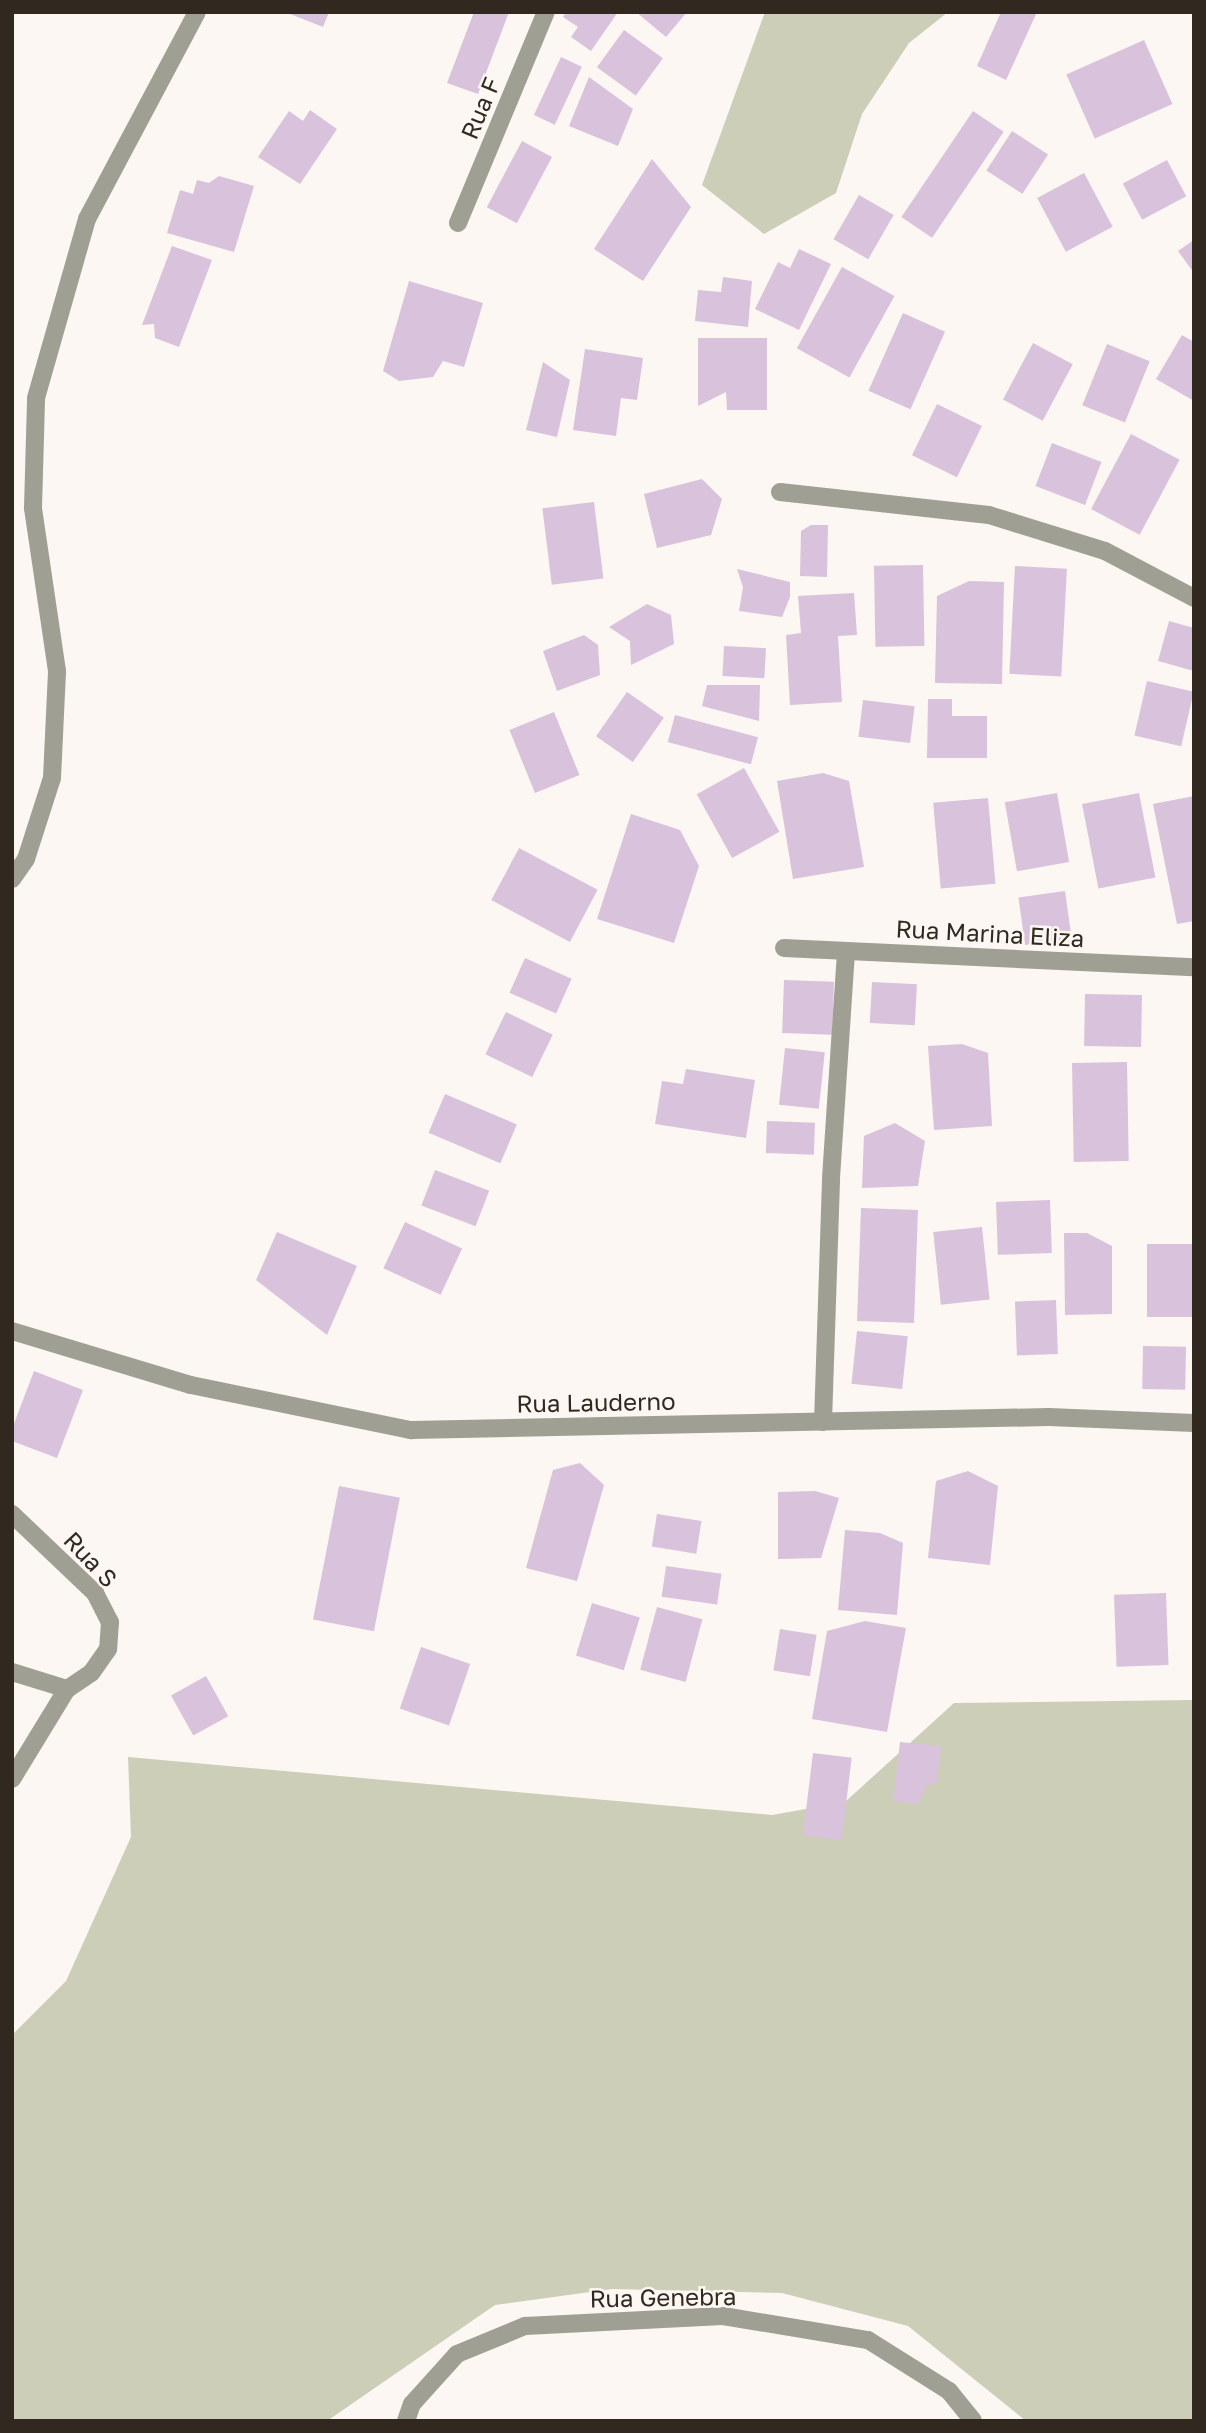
<!DOCTYPE html>
<html>
<head>
<meta charset="utf-8">
<style>
	body { margin:0 }
	#map { position:relative; width:1206px; height:2433px; overflow:hidden; background:#fcf7f2; font-family:"Golos Text",sans-serif }
	div>[style] { position:absolute }
	.green>* { inset:0; background:#ccceb8 }
	.building>* { inset:0; background:#d9c2dc; transform-origin:0 0 }
	.lane>* { height:18px; margin:-9px; padding:0 9px; transform-origin:9px; border-radius:9px; background:#9fa093 }
	.street>* { height:18px; margin:-9px; padding:0 9px; transform-origin:9px; border-radius:9px; background:#9fa093 }
	span { translate:-50% -50%; white-space:nowrap; text-align:center; line-height:1.15; -webkit-text-stroke:5px #fcf7f2; paint-order:stroke }
	.street-label { font-size:24px; color:#31291f }
	.frame { position:absolute; inset:0; border:14px solid #31291f; pointer-events:none }
</style>
</head>
<body>
<div id="map">
	<div class="green">
		<div style="clip-path:polygon(765px 12px,948px 12px,909px 43px,862px 114px,836px 193px,764px 234px,702px 185px)"></div>
		<div style="clip-path:polygon(1194px 1700px,1194px 2421px,1026px 2421px,908px 2326px,782px 2293px,612px 2289px,495px 2305px,327px 2421px,12px 2421px,12px 2035px,66px 1981px,131px 1837px,128px 1757px,772px 1815px,845px 1802px,954px 1703px)"></div>
	</div>
	<div class="building">
		<div style="clip-path:polygon(285px 12px,329px 12px,323px 27px)"></div>
		<div style="clip-path:polygon(474px 12px,509px 12px,478px 94px,447px 83px)"></div>
		<div style="clip-path:polygon(566px 12px,618px 12px,591px 51px,571px 37px,578px 27px,563px 17px)"></div>
		<div style="clip-path:polygon(636px 12px,687px 12px,666px 37px)"></div>
		<div style="clip-path:polygon(1001px 12px,1037px 12px,1006px 80px,977px 66px)"></div>
		<div style="left:624px;top:30px;width:48px;height:46px;rotate:36deg"></div>
		<div style="left:1144px;top:40px;width:70px;height:85px;rotate:66deg"></div>
		<div style="left:561px;top:57px;width:23px;height:64px;rotate:25deg"></div>
		<div style="clip-path:polygon(589px 77px,633px 109px,618px 146px,569px 126px)"></div>
		<div style="clip-path:polygon(310px 110px,337px 129px,300px 184px,258px 157px,289px 111px,303px 121px)"></div>
		<div style="left:973px;top:111px;width:37px;height:128px;rotate:34deg"></div>
		<div style="left:1012px;top:131px;width:43px;height:47px;rotate:33deg"></div>
		<div style="left:522px;top:141px;width:34px;height:75px;rotate:28deg"></div>
		<div style="clip-path:polygon(652px 159px,691px 207px,643px 281px,594px 249px)"></div>
		<div style="left:1167px;top:160px;width:41px;height:50px;rotate:62deg"></div>
		<div style="left:1084px;top:173px;width:61px;height:53px;rotate:62deg"></div>
		<div style="clip-path:polygon(219px 176px,254px 186px,234px 252px,167px 233px,180px 190px,193px 194px,197px 180px,209px 183px)"></div>
		<div style="left:859px;top:195px;width:40px;height:51px;rotate:30deg"></div>
		<div style="clip-path:polygon(1194px 240px,1194px 273px,1178px 251px)"></div>
		<div style="clip-path:polygon(172px 246px,212px 260px,179px 347px,155px 338px,154px 324px,142px 325px)"></div>
		<div style="clip-path:polygon(799px 249px,831px 264px,799px 330px,755px 309px,778px 262px,790px 268px)"></div>
		<div style="left:842px;top:267px;width:60px;height:93px;rotate:29deg"></div>
		<div style="clip-path:polygon(723px 277px,752px 281px,748px 327px,695px 321px,698px 290px,721px 292px)"></div>
		<div style="clip-path:polygon(409px 281px,483px 303px,464px 367px,443px 361px,433px 377px,399px 381px,383px 371px)"></div>
		<div style="left:903px;top:313px;width:46px;height:85px;rotate:24deg"></div>
		<div style="clip-path:polygon(1182px 335px,1194px 342px,1194px 401px,1156px 379px)"></div>
		<div style="clip-path:polygon(698px 338px,767px 338px,767px 410px,727px 410px,726px 392px,698px 406px)"></div>
		<div style="left:1033px;top:343px;width:45px;height:64px;rotate:28deg"></div>
		<div style="left:1107px;top:344px;width:46px;height:66px;rotate:22deg"></div>
		<div style="clip-path:polygon(585px 349px,643px 358px,637px 400px,621px 398px,616px 436px,573px 430px)"></div>
		<div style="clip-path:polygon(543px 362px,570px 380px,557px 437px,526px 430px)"></div>
		<div style="left:937px;top:404px;width:50px;height:57px;rotate:26deg"></div>
		<div style="left:1131px;top:434px;width:55px;height:85px;rotate:28deg"></div>
		<div style="left:1052px;top:443px;width:53px;height:46px;rotate:21deg"></div>
		<div style="clip-path:polygon(702px 479px,722px 499px,711px 535px,657px 548px,644px 494px)"></div>
		<div style="left:594px;top:502px;width:77px;height:52px;rotate:83deg"></div>
		<div style="clip-path:polygon(811px 525px,828px 525px,827px 577px,800px 576px,801px 531px)"></div>
		<div style="left:923px;top:565px;width:81px;height:49px;rotate:89deg"></div>
		<div style="left:1015px;top:566px;width:52px;height:108px;rotate:3deg"></div>
		<div style="clip-path:polygon(737px 569px,790px 582px,790px 597px,782px 617px,739px 611px,743px 587px)"></div>
		<div style="clip-path:polygon(969px 581px,1004px 582px,1002px 684px,935px 683px,937px 596px)"></div>
		<div style="clip-path:polygon(854px 593px,857px 635px,838px 636px,842px 702px,790px 705px,786px 635px,801px 633px,798px 596px)"></div>
		<div style="clip-path:polygon(647px 604px,671px 615px,674px 644px,631px 665px,630px 641px,609px 627px)"></div>
		<div style="clip-path:polygon(1169px 621px,1194px 628px,1194px 671px,1158px 661px)"></div>
		<div style="clip-path:polygon(584px 635px,598px 645px,600px 675px,557px 691px,543px 651px)"></div>
		<div style="left:724px;top:646px;width:42px;height:30px;rotate:3deg"></div>
		<div style="left:1147px;top:681px;width:48px;height:56px;rotate:13deg"></div>
		<div style="clip-path:polygon(707px 685px,760px 685px,759px 721px,702px 706px)"></div>
		<div style="left:627px;top:692px;width:45px;height:54px;rotate:35deg"></div>
		<div style="clip-path:polygon(928px 699px,952px 699px,952px 716px,987px 716px,987px 758px,927px 758px)"></div>
		<div style="left:863px;top:700px;width:52px;height:37px;rotate:7deg"></div>
		<div style="left:554px;top:712px;width:68px;height:48px;rotate:68deg"></div>
		<div style="left:675px;top:715px;width:86px;height:28px;rotate:15deg"></div>
		<div style="left:744px;top:768px;width:73px;height:54px;rotate:61deg"></div>
		<div style="clip-path:polygon(823px 773px,849px 781px,864px 867px,793px 879px,777px 781px)"></div>
		<div style="left:1057px;top:793px;width:70px;height:53px;rotate:80deg"></div>
		<div style="left:1139px;top:793px;width:86px;height:58px;rotate:79deg"></div>
		<div style="clip-path:polygon(1194px 796px,1194px 921px,1177px 924px,1153px 804px)"></div>
		<div style="left:988px;top:798px;width:86px;height:55px;rotate:85deg"></div>
		<div style="clip-path:polygon(631px 814px,680px 830px,699px 866px,674px 943px,597px 919px)"></div>
		<div style="left:519px;top:848px;width:89px;height:59px;rotate:28deg"></div>
		<div style="left:1065px;top:891px;width:48px;height:47px;rotate:82deg"></div>
		<div style="left:525px;top:958px;width:51px;height:38px;rotate:24deg"></div>
		<div style="left:784px;top:980px;width:50px;height:53px;rotate:2deg"></div>
		<div style="left:872px;top:982px;width:45px;height:41px;rotate:3deg"></div>
		<div style="left:1085px;top:994px;width:57px;height:52px;rotate:1deg"></div>
		<div style="left:506px;top:1012px;width:52px;height:47px;rotate:26deg"></div>
		<div style="clip-path:polygon(962px 1044px,988px 1053px,992px 1126px,934px 1130px,928px 1046px)"></div>
		<div style="left:785px;top:1048px;width:40px;height:57px;rotate:6deg"></div>
		<div style="left:1127px;top:1062px;width:99px;height:55px;rotate:89deg"></div>
		<div style="clip-path:polygon(686px 1069px,755px 1080px,746px 1138px,655px 1124px,662px 1081px,683px 1084px)"></div>
		<div style="left:445px;top:1094px;width:78px;height:42px;rotate:23deg"></div>
		<div style="left:767px;top:1121px;width:48px;height:32px;rotate:2deg"></div>
		<div style="clip-path:polygon(895px 1123px,925px 1141px,918px 1186px,862px 1188px,864px 1136px)"></div>
		<div style="left:435px;top:1170px;width:58px;height:38px;rotate:21deg"></div>
		<div style="left:1050px;top:1200px;width:53px;height:54px;rotate:88deg"></div>
		<div style="left:861px;top:1208px;width:57px;height:113px;rotate:2deg"></div>
		<div style="left:405px;top:1222px;width:63px;height:51px;rotate:25deg"></div>
		<div style="left:982px;top:1227px;width:73px;height:49px;rotate:84deg"></div>
		<div style="clip-path:polygon(277px 1232px,357px 1266px,327px 1335px,256px 1280px)"></div>
		<div style="clip-path:polygon(1064px 1233px,1087px 1233px,1112px 1246px,1112px 1314px,1065px 1315px)"></div>
		<div style="left:1194px;top:1244px;width:73px;height:47px;rotate:90deg"></div>
		<div style="left:1056px;top:1300px;width:54px;height:41px;rotate:88deg"></div>
		<div style="left:857px;top:1331px;width:51px;height:53px;rotate:6deg"></div>
		<div style="left:1143px;top:1346px;width:43px;height:43px;rotate:1deg"></div>
		<div style="clip-path:polygon(34px 1371px,83px 1390px,57px 1458px,12px 1441px,12px 1429px)"></div>
		<div style="clip-path:polygon(580px 1463px,604px 1485px,577px 1581px,526px 1568px,553px 1470px)"></div>
		<div style="clip-path:polygon(968px 1471px,998px 1486px,990px 1565px,928px 1558px,936px 1481px)"></div>
		<div style="left:339px;top:1486px;width:62px;height:136px;rotate:11deg"></div>
		<div style="clip-path:polygon(815px 1491px,839px 1498px,821px 1558px,778px 1559px,778px 1492px)"></div>
		<div style="left:657px;top:1514px;width:45px;height:33px;rotate:9deg"></div>
		<div style="clip-path:polygon(845px 1530px,880px 1533px,903px 1543px,897px 1615px,838px 1610px)"></div>
		<div style="left:666px;top:1566px;width:56px;height:31px;rotate:8deg"></div>
		<div style="left:1166px;top:1593px;width:72px;height:52px;rotate:88deg"></div>
		<div style="left:592px;top:1603px;width:50px;height:55px;rotate:17deg"></div>
		<div style="left:657px;top:1607px;width:47px;height:65px;rotate:15deg"></div>
		<div style="clip-path:polygon(865px 1621px,906px 1628px,887px 1732px,812px 1719px,827px 1631px)"></div>
		<div style="left:780px;top:1629px;width:37px;height:42px;rotate:9deg"></div>
		<div style="left:421px;top:1647px;width:52px;height:65px;rotate:19deg"></div>
		<div style="left:206px;top:1676px;width:46px;height:40px;rotate:61deg"></div>
		<div style="clip-path:polygon(900px 1742px,941px 1746px,937px 1783px,926px 1786px,918px 1804px,893px 1801px)"></div>
		<div style="left:813px;top:1753px;width:39px;height:83px;rotate:7deg"></div>
	</div>
	<div class="lane">
		<div style="left:823px;top:1422px;width:244px;rotate:-88.1deg"></div>
		<div style="left:831px;top:1178px;width:227px;rotate:-86.2deg"></div>
	</div>
	<div class="street">
		<div style="left:458px;top:223px;width:229px;rotate:-67.4deg"></div>
		<div style="left:780px;top:492px;width:210px;rotate:6.3deg"></div>
		<div style="left:989px;top:515px;width:121px;rotate:17.2deg"></div>
		<div style="left:1105px;top:551px;width:101px;rotate:27.8deg"></div>
		<div style="left:12px;top:879px;width:24px;rotate:-55deg"></div>
		<div style="left:26px;top:859px;width:85px;rotate:-72.2deg"></div>
		<div style="left:52px;top:778px;width:107px;rotate:-87.3deg"></div>
		<div style="left:57px;top:671px;width:165px;rotate:-98.4deg"></div>
		<div style="left:33px;top:508px;width:110px;rotate:-88.4deg"></div>
		<div style="left:36px;top:398px;width:186px;rotate:-74.1deg"></div>
		<div style="left:87px;top:219px;width:234px;rotate:-62deg"></div>
		<div style="left:784px;top:948px;width:410px;rotate:2.7deg"></div>
		<div style="left:12px;top:1331px;width:187px;rotate:16.8deg"></div>
		<div style="left:191px;top:1385px;width:225px;rotate:11.6deg"></div>
		<div style="left:411px;top:1430px;width:638px;rotate:-1.17deg"></div>
		<div style="left:1049px;top:1417px;width:145px;rotate:2.4deg"></div>
		<div style="left:12px;top:1514px;width:115px;rotate:43.6deg"></div>
		<div style="left:95px;top:1593px;width:33px;rotate:63deg"></div>
		<div style="left:110px;top:1622px;width:27px;rotate:94deg"></div>
		<div style="left:108px;top:1649px;width:29px;rotate:125deg"></div>
		<div style="left:91px;top:1673px;width:29px;rotate:146deg"></div>
		<div style="left:67px;top:1689px;width:58px;rotate:-162.8deg"></div>
		<div style="left:12px;top:1779px;width:105px;rotate:-58.6deg"></div>
		<div style="left:406px;top:2421px;width:18px;rotate:-71deg"></div>
		<div style="left:412px;top:2404px;width:67px;rotate:-48deg"></div>
		<div style="left:457px;top:2354px;width:74px;rotate:-22.4deg"></div>
		<div style="left:525px;top:2326px;width:198px;rotate:-2.9deg"></div>
		<div style="left:723px;top:2316px;width:147px;rotate:9.4deg"></div>
		<div style="left:868px;top:2340px;width:96px;rotate:32.2deg"></div>
		<div style="left:949px;top:2391px;width:38px;rotate:51deg"></div>
	</div>
	<div class="street-label">
		<span style="left:480px;top:108px;rotate:-67deg">Rua F</span>
		<span style="left:990px;top:933px;rotate:3deg">Rua Marina Eliza</span>
		<span style="left:596px;top:1402px;rotate:-1deg">Rua Lauderno</span>
		<span style="left:91px;top:1559px;rotate:47deg">Rua S</span>
		<span style="left:663px;top:2297px;rotate:-1deg">Rua Genebra</span>
	</div>
	<div class="frame"></div>
</div>
</body>
</html>
